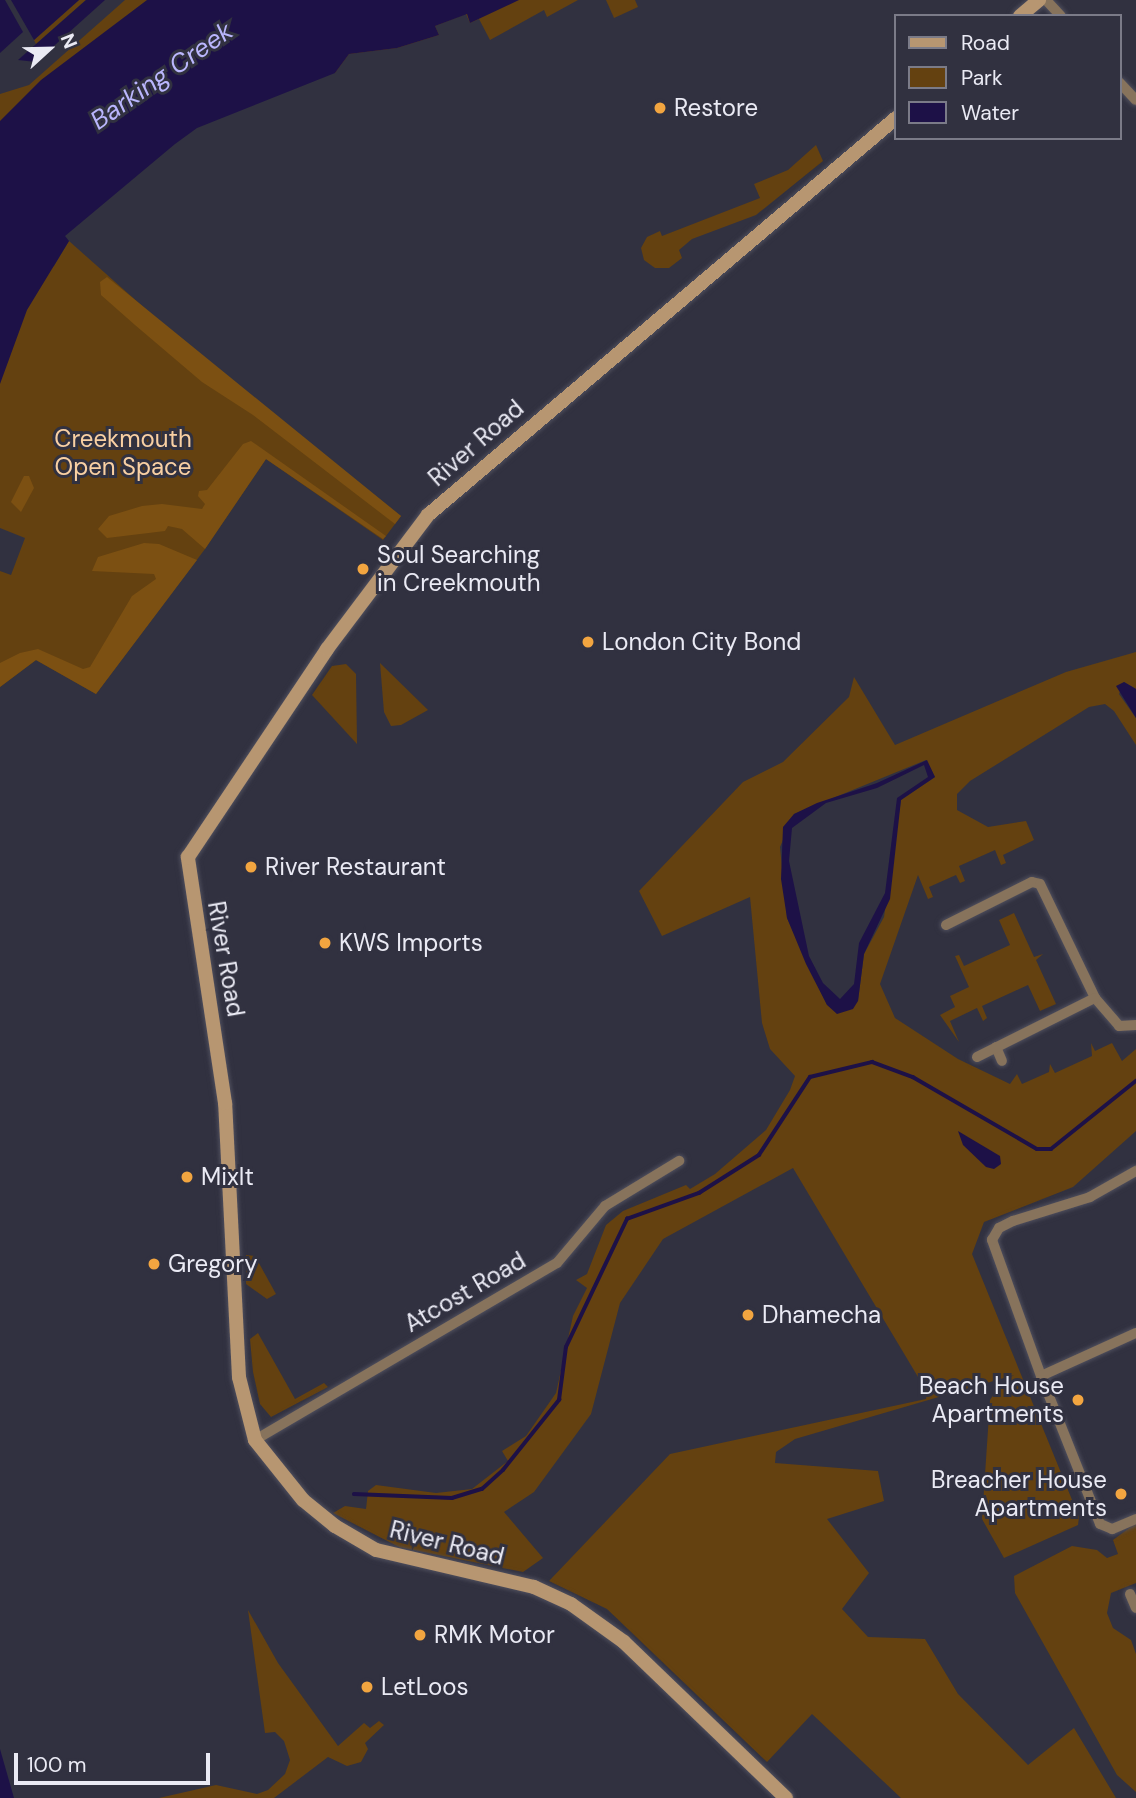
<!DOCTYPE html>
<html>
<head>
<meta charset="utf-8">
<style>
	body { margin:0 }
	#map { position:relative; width:1136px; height:1798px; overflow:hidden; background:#313140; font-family:"DM Sans",sans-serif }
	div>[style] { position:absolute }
	.green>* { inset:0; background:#644110 }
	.forest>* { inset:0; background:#7c5012 }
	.water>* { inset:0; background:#1d1147 }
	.stream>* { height:3.5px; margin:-1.75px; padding:0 1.75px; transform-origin:1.75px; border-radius:1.75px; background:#1d1147 }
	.roads { filter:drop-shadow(0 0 2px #4f4f5d) drop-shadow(0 0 2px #4f4f5d) }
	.street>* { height:10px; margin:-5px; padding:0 5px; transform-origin:5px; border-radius:5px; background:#87735c }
	.secondary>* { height:14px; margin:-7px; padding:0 7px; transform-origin:7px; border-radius:7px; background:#b79671 }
	.dots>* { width:19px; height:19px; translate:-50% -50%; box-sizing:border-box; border:4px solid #313140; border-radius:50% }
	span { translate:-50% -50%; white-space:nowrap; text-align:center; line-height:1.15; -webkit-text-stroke:6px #313140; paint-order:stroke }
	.poi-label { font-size:24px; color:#eaeaf4 }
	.left { translate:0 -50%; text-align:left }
	.right { translate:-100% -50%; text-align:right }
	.park-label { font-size:24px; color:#f9d0a3 }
	.street-label { font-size:24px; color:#eaeaf4 }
	.water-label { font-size:26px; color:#bab6fd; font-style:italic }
	.legend { position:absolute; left:894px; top:14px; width:228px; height:126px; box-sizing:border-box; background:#313140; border:2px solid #7b7b88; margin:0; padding:9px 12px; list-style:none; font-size:21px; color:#eaeaf4 }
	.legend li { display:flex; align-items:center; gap:14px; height:35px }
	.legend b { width:35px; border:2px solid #7b7b88 }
	.north { position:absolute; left:14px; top:14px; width:70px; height:70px; -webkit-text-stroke:5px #313140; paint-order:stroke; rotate:68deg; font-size:19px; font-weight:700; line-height:28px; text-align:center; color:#eaeaf4 }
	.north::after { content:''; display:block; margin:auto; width:24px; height:32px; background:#eaeaf4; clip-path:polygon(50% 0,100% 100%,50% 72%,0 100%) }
	.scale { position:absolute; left:14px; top:1753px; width:196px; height:32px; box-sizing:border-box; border:4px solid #eaeaf4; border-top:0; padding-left:9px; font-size:21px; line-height:24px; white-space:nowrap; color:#eaeaf4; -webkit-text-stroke:5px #313140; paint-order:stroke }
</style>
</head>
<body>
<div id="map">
	<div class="green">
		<div style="clip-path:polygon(79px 0,86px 0,36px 44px,34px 40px)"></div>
		<div style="clip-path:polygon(125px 0,161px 0,0 127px,0 94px,29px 85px)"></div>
		<div style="clip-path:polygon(414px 0,578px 0,547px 17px,544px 10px,490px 40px,479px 19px,470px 23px,466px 14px,435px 26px,439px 35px,397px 48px,349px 54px,335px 73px,294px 56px)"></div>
		<div style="clip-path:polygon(606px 0,635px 0,638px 7px,614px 18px)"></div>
		<div style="clip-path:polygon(816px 145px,823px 161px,756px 215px,692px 239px,679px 250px,682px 258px,669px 268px,655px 268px,644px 260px,641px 248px,647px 237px,660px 231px,662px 236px,760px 198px,754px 184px,788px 170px)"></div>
		<div style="clip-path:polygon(69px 241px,185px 344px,401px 516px,383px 540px,266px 459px,205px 549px,96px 694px,36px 660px,0 687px,0 571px,11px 575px,25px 538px,0 528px,0 302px,54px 266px)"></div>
		<div style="clip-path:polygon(evenodd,1136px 652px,1136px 689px,1124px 682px,1119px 694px,1136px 718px,1136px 745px,1114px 711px,1105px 704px,1089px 707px,970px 781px,957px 794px,957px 810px,988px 827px,1026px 821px,1034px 840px,1003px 855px,1006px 863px,1001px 865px,995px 850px,959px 866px,965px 881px,960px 883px,956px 875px,929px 887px,933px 897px,928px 899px,918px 875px,880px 984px,895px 1018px,958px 1059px,1010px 1084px,1017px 1074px,1022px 1084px,1049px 1072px,1050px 1064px,1055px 1073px,1092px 1056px,1091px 1043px,1095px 1051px,1112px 1043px,1122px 1061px,1136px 1049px,1136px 1131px,1073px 1187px,984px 1222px,972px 1254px,1079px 1517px,1078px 1525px,1004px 1558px,982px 1519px,990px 1400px,1001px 1383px,1014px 1375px,795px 1439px,776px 1452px,775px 1463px,878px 1471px,884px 1501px,827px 1519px,869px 1573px,842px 1609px,868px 1637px,925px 1639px,958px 1694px,1028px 1765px,1074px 1728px,1116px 1798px,901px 1798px,812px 1714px,767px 1762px,607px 1609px,549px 1581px,670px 1454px,926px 1399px,927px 1392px,793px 1168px,663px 1239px,620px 1303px,591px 1414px,534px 1492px,504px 1512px,543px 1558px,523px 1572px,399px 1547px,333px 1513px,345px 1506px,366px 1509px,368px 1491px,376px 1485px,436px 1493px,472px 1489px,508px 1461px,502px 1451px,526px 1436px,556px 1393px,573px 1316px,587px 1288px,576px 1280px,587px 1274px,606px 1225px,623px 1211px,686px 1185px,690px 1189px,715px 1174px,766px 1130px,790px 1090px,795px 1076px,770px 1049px,762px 1023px,750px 897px,662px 936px,639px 891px,743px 782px,783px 762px,849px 697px,854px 677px,895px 745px,1066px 672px,1136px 652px,926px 760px,935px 777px,901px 800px,884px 917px,864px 954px,858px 1001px,827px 1005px,787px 918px,780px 847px,794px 814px,926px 760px)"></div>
		<div style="clip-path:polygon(380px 663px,428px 710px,401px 725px,391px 726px,384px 712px)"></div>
		<div style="clip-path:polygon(346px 664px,356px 674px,357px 744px,312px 695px,332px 666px)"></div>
		<div style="clip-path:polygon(1014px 913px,1034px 957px,1043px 954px,1036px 960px,1056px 1004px,1040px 1011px,1028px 985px,982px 1006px,987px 1018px,983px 1021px,977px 1008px,950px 1021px,959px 1042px,940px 1015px,955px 1007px,950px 996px,969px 987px,955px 956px,959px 955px,964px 966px,1010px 945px,999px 920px)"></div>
		<div style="clip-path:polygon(246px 1255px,255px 1256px,276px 1294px,267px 1299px,246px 1284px)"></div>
		<div style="clip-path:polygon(258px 1333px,295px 1399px,324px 1383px,328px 1387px,271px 1417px,260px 1404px,253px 1372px,250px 1339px)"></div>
		<div style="clip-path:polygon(1136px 1523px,1136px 1583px,1111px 1593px,1107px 1613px,1113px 1628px,1131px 1640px,1136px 1654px,1136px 1792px,1117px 1775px,1015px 1593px,1014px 1576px,1072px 1546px,1097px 1550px,1107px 1558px,1118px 1554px,1113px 1540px)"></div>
		<div style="clip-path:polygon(248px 1610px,278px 1663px,338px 1746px,364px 1723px,370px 1728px,379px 1721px,384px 1725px,365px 1743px,368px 1749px,361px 1762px,347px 1766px,328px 1757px,274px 1798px,159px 1798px,216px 1785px,257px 1794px,268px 1790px,285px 1774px,290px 1760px,284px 1741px,275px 1732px,265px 1733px)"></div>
	</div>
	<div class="forest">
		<div style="clip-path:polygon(107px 277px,401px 516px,395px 524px,253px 415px,202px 382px,135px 325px,101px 295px,100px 282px)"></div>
		<div style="clip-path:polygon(251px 441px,386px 536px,383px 539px,266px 459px,205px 549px,182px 529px,168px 526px,165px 531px,107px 538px,98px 529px,109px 516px,142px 506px,162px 504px,202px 509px,205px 504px,198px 496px,199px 491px,207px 490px,243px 444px)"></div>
		<div style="clip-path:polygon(24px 476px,29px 476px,34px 488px,21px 512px,11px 502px)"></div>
		<div style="clip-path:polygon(144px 543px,159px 544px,197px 560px,96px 694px,36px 660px,0 687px,0 663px,20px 653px,38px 649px,83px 669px,90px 667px,132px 596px,156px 579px,154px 574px,92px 571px,98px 557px)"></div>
	</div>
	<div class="water">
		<div style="clip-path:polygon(0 0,5px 0,23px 32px,0 53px)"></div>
		<div style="clip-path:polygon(11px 0,79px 0,34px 40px)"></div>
		<div style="clip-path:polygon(86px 0,105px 0,36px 62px,18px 60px)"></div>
		<div style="clip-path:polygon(147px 0,519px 0,470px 23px,467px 14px,435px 26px,439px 35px,397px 48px,349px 54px,335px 73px,197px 128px,175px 144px,65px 236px,69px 241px,27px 310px,0 384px,0 121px,41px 80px)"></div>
		<div style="clip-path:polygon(1124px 682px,1136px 689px,1136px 718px,1116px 686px)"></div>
		<div style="clip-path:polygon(evenodd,927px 760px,935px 777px,901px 800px,890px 899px,864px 954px,858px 1001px,853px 1009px,837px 1014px,827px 1005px,806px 964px,787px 918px,781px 879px,783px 827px,794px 814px,817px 803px,877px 783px,927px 760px,924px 765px,928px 777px,897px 798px,885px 893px,859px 943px,854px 984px,840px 999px,823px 983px,809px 956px,789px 861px,792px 828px,826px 803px,877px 788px,924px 765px)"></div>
		<div style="clip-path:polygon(958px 1131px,1000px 1156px,1001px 1164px,994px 1169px,986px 1167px,963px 1145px)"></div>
		<div style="clip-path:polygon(0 1749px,14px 1798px,0 1798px)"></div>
	</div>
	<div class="stream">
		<div style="left:354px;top:1494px;width:98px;rotate:2.3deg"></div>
		<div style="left:452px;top:1498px;width:31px;rotate:-17deg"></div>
		<div style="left:482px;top:1489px;width:28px;rotate:-42deg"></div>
		<div style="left:503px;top:1470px;width:90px;rotate:-51.3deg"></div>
		<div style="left:559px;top:1400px;width:53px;rotate:-82.5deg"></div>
		<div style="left:566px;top:1347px;width:142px;rotate:-64.5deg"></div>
		<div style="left:627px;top:1219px;width:77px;rotate:-19.9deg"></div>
		<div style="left:699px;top:1193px;width:71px;rotate:-32.3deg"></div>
		<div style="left:759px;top:1155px;width:93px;rotate:-56.8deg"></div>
		<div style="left:810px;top:1077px;width:64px;rotate:-13.6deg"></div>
		<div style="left:872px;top:1062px;width:44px;rotate:20.1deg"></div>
		<div style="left:913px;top:1077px;width:143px;rotate:30.1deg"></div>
		<div style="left:1037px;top:1149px;width:14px"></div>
		<div style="left:1051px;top:1149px;width:109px;rotate:-38.7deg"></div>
	</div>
	<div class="roads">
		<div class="street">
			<div style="left:1046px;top:0;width:22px;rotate:47deg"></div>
			<div style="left:1120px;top:83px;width:23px;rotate:47deg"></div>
			<div style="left:946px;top:925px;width:96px;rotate:-26.6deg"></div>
			<div style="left:1032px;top:882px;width:8px;rotate:14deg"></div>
			<div style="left:1040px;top:884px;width:127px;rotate:64.2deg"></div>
			<div style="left:1095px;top:998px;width:37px;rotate:49deg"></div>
			<div style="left:1119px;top:1026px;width:17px;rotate:-3deg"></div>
			<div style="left:996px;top:1047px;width:15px;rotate:67deg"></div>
			<div style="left:977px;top:1057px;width:132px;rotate:-26.6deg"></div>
			<div style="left:1041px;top:1376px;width:145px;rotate:-109.8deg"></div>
			<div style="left:992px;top:1240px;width:14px;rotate:-60deg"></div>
			<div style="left:999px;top:1228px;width:16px;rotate:-27deg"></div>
			<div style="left:1013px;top:1221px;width:81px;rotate:-17.3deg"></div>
			<div style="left:1090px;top:1197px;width:53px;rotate:-29.5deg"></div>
			<div style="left:255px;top:1440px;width:350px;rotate:-30.4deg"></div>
			<div style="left:557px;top:1263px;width:75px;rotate:-49.9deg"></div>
			<div style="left:605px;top:1206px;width:87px;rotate:-31.3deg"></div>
			<div style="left:1136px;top:1519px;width:26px;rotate:157deg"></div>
			<div style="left:1112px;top:1529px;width:13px;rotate:-157deg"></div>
			<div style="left:1100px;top:1524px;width:159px;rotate:-111.7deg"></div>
			<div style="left:1041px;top:1376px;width:104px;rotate:-24.4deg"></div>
			<div style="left:1130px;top:1594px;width:15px;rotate:67deg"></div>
		</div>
		<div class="secondary">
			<div style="left:1020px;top:16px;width:25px;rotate:-40deg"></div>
			<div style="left:786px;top:1798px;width:225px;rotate:-136.1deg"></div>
			<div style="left:624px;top:1642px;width:65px;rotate:-144.4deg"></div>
			<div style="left:571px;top:1604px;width:41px;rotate:-155.3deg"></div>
			<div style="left:534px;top:1587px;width:162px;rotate:-166.8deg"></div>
			<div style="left:376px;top:1550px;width:48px;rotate:-149.7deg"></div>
			<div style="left:335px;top:1526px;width:41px;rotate:-140.9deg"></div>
			<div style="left:303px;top:1500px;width:77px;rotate:-128.7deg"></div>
			<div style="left:255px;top:1440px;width:65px;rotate:-104.3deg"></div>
			<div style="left:239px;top:1377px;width:274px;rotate:-92.9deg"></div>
			<div style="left:225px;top:1103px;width:249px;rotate:-98.6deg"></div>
			<div style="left:188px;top:857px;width:250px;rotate:-56.2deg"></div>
			<div style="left:327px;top:649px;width:168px;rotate:-53deg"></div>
			<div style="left:428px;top:515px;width:614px;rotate:-40.31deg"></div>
		</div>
	</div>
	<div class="dots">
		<div style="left:660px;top:108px;background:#f2a540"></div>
		<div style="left:363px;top:569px;background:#f2a540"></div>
		<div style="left:588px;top:642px;background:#f2a540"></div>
		<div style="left:251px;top:867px;background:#f2a540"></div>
		<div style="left:325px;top:943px;background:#f2a540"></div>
		<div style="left:187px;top:1177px;background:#f2a540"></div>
		<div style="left:154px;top:1264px;background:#f2a540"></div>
		<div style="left:748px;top:1315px;background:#f2a540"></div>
		<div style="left:1078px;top:1400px;background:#f2a540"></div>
		<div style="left:1121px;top:1494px;background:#f2a540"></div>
		<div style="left:420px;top:1635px;background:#f2a540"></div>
		<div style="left:367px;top:1687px;background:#f2a540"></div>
	</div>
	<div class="poi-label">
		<span class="left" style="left:674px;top:108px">Restore</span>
		<span class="left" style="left:377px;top:569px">Soul Searching<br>in Creekmouth</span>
		<span class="left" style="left:602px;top:642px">London City Bond</span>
		<span class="left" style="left:265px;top:867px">River Restaurant</span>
		<span class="left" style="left:339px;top:943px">KWS Imports</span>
		<span class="left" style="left:201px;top:1177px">MixIt</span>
		<span class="left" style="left:168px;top:1264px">Gregory</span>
		<span class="left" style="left:762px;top:1315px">Dhamecha</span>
		<span class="right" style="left:1064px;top:1400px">Beach House<br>Apartments</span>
		<span class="right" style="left:1107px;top:1494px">Breacher House<br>Apartments</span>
		<span class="left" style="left:434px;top:1635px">RMK Motor</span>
		<span class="left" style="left:381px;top:1687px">LetLoos</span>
	</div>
	<div class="park-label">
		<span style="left:123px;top:453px">Creekmouth<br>Open Space</span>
	</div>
	<div class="street-label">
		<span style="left:476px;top:443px;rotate:-41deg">River Road</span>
		<span style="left:226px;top:959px;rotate:80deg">River Road</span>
		<span style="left:465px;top:1292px;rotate:-30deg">Atcost Road</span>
		<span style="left:447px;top:1543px;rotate:14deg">River Road</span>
	</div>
	<div class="water-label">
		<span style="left:162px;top:76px;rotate:-35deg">Barking Creek</span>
	</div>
	<ul class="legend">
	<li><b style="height:9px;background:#b79671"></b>Road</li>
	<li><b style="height:19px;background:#644110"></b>Park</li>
	<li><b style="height:19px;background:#1d1147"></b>Water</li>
	</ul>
	<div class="north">N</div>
	<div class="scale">100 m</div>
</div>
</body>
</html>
